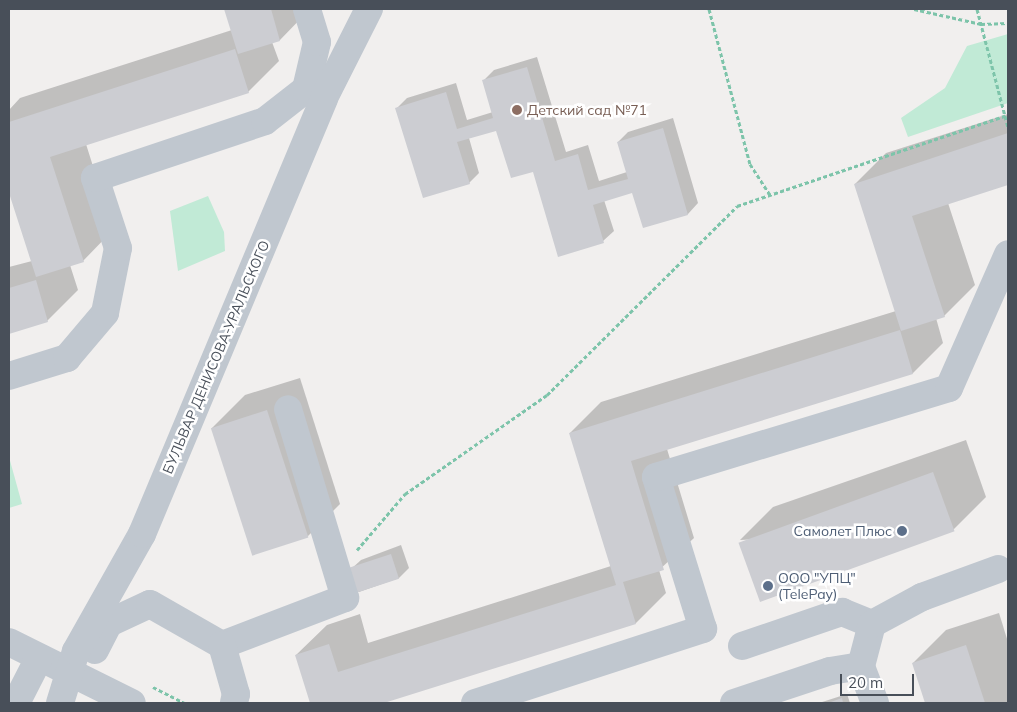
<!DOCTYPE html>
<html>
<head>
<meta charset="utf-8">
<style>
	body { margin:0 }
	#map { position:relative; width:1017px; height:712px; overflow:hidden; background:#f1efee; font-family:Mulish,sans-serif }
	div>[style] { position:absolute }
	.green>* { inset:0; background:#c1ead6 }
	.shadow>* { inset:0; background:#0003 }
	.building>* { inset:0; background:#cccdd2; transform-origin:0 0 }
	.path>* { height:3px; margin-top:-1.5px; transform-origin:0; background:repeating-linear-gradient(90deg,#7dc4aa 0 4px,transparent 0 6.5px) }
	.minor>* { height:28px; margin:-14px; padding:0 14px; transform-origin:14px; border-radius:14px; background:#c0c7cf }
	.dots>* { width:14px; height:14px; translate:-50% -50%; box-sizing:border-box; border:2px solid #fff; border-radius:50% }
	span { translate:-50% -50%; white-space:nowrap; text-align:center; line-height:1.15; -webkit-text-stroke:5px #fff; paint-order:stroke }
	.education-label { font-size:14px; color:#785e54 }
	.left { translate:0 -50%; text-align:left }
	.street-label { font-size:14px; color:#484f59 }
	.service-label { font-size:14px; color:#4e5e75 }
	.right { translate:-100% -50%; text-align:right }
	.frame { position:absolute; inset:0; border:10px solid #484f59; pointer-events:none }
	.scale { position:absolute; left:840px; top:674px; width:74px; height:22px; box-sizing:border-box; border:2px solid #484f59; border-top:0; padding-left:6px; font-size:15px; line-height:18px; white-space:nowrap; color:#484f59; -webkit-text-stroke:4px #fff; paint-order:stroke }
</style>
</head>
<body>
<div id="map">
	<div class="green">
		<div style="clip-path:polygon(1008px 34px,1008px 103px,908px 137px,901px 118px,945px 88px,967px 46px)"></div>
		<div style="clip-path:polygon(208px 196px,224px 232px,225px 251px,178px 271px,170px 211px)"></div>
		<div style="clip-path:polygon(9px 457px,22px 504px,9px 508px)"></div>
	</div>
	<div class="shadow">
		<div style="clip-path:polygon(226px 9px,310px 9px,280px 40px,272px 42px,279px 61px,248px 92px,86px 144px,113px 230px,83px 261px,70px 265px,78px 290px,47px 321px,9px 332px,9px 267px,32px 261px,9px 188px,9px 110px,20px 98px,232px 30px)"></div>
		<div style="clip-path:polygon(537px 57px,566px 152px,588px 145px,599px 181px,627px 172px,618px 142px,628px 132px,673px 118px,698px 203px,688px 214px,644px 227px,633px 192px,604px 200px,614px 231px,603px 241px,497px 129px,469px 138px,479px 173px,469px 183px,397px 108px,407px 98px,456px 83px,467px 120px,493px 112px,483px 81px,494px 70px)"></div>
		<div style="clip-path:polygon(1008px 114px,1008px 183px,948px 203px,975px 285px,944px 316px,936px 318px,943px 343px,913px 373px,667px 449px,694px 538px,659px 570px,666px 593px,636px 623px,380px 703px,311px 703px,296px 655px,327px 625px,360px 614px,368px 643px,611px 566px,570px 433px,601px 402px,896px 311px,855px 184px,886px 153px)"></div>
		<div style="clip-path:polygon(300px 378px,340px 504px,307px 537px,212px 428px,245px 395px)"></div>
		<div style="clip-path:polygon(966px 440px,986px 497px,953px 530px,740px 540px,773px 507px)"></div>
		<div style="clip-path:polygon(401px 545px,409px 568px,399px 578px,359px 592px,350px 570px,361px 560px)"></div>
		<div style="clip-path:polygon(999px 613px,1008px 642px,1008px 703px,926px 703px,913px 663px,946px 630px)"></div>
		<div style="clip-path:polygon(847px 694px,850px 703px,819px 703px)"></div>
	</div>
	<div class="building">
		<div style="clip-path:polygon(224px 9px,271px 9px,280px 41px,238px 54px)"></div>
		<div style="clip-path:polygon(235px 49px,249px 93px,50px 157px,84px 262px,36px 277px,9px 193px,9px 122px)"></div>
		<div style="clip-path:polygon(527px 67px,555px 161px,578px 154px,588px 190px,628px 179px,617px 142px,663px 128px,688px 215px,643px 228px,632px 193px,593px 205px,604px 243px,558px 257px,533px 172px,511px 178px,496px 131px,457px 142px,470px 184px,423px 198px,395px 108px,446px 92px,457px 129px,493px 118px,482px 80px)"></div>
		<div style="clip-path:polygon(1008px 133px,1008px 185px,912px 216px,945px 317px,901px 331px,854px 184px)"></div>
		<div style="clip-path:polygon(36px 280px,48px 322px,9px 334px,9px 288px)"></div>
		<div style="clip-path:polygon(900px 330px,913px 374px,631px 461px,664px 570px,623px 582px,636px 624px,384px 703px,310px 703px,295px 655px,329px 644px,338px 672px,616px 585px,569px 433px)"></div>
		<div style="left:267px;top:410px;width:134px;height:59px;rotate:72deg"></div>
		<div style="left:933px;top:472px;width:63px;height:207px;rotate:70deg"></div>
		<div style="left:391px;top:554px;width:26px;height:45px;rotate:72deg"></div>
		<div style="clip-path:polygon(966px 645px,985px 703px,925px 703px,912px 663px)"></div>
		<div style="clip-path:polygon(842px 698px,843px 703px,828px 703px)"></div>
	</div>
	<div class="path">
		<div style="left:709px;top:9px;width:160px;rotate:75.2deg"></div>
		<div style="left:750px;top:164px;width:38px;rotate:57deg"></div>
		<div style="left:914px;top:9px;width:69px;rotate:12.6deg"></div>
		<div style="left:981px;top:24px;width:27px;rotate:-2deg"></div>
		<div style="left:977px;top:9px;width:122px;rotate:75.3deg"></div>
		<div style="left:357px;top:550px;width:74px;rotate:-49.4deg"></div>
		<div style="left:405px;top:494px;width:173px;rotate:-34.9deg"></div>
		<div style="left:547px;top:395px;width:268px;rotate:-44.8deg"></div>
		<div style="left:737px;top:206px;width:286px;rotate:-18.6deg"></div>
		<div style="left:153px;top:687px;width:35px;rotate:27deg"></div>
	</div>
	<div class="minor">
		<div style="left:9px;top:376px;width:61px;rotate:-17.2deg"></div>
		<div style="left:67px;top:358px;width:59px;rotate:-49.8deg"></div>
		<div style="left:105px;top:313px;width:66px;rotate:-78.7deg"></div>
		<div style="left:118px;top:248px;width:74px;rotate:-108.2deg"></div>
		<div style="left:95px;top:178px;width:179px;rotate:-18.5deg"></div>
		<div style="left:265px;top:121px;width:52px;rotate:-38deg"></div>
		<div style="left:306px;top:89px;width:48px;rotate:-76.8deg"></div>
		<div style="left:317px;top:42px;width:34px;rotate:-107deg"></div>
		<div style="left:9px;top:642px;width:137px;rotate:26.4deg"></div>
		<div style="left:222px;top:645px;width:132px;rotate:-20.9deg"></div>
		<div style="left:345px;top:598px;width:197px;rotate:-106.8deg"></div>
		<div style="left:742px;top:646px;width:106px;rotate:-18.8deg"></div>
		<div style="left:842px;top:612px;width:32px;rotate:22deg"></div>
		<div style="left:95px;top:650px;width:30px;rotate:-63deg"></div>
		<div style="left:109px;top:623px;width:45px;rotate:-24.9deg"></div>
		<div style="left:150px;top:604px;width:83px;rotate:29.7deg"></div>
		<div style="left:222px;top:645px;width:51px;rotate:74.1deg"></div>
		<div style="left:236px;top:694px;width:9px;rotate:103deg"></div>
		<div style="left:16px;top:703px;width:51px;rotate:-62.9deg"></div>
		<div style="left:60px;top:703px;width:54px;rotate:-72.9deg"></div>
		<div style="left:76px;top:651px;width:134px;rotate:-60.6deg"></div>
		<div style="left:142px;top:534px;width:472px;rotate:-67.3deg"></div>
		<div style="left:324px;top:98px;width:100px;rotate:-63.2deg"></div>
		<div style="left:475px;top:703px;width:240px;rotate:-18deg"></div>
		<div style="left:703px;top:629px;width:159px;rotate:-107.2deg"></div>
		<div style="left:656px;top:477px;width:306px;rotate:-16.9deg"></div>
		<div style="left:949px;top:388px;width:146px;rotate:-66.2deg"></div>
		<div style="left:734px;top:703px;width:101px;rotate:-18.4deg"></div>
		<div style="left:830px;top:671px;width:31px;rotate:-9deg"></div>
		<div style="left:875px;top:703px;width:40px;rotate:-111deg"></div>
		<div style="left:861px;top:666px;width:43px;rotate:-75.3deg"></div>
		<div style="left:872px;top:624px;width:57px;rotate:-28.4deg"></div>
		<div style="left:922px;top:597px;width:81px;rotate:-20.2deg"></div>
	</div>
	<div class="dots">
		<div style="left:517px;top:110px;background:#8d6e63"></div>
		<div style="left:902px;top:531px;background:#5c6f8a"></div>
		<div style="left:768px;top:586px;background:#5c6f8a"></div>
	</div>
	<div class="education-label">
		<span class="left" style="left:527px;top:110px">Детский сад №71</span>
	</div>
	<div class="street-label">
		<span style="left:216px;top:357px;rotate:-67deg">БУЛЬВАР ДЕНИСОВА-УРАЛЬСКОГО</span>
	</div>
	<div class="service-label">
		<span class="right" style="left:892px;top:531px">Самолет Плюс</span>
		<span class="left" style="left:778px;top:586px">ООО "УПЦ"<br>(TelePay)</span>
	</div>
	<div class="frame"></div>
	<div class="scale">20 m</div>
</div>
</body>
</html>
